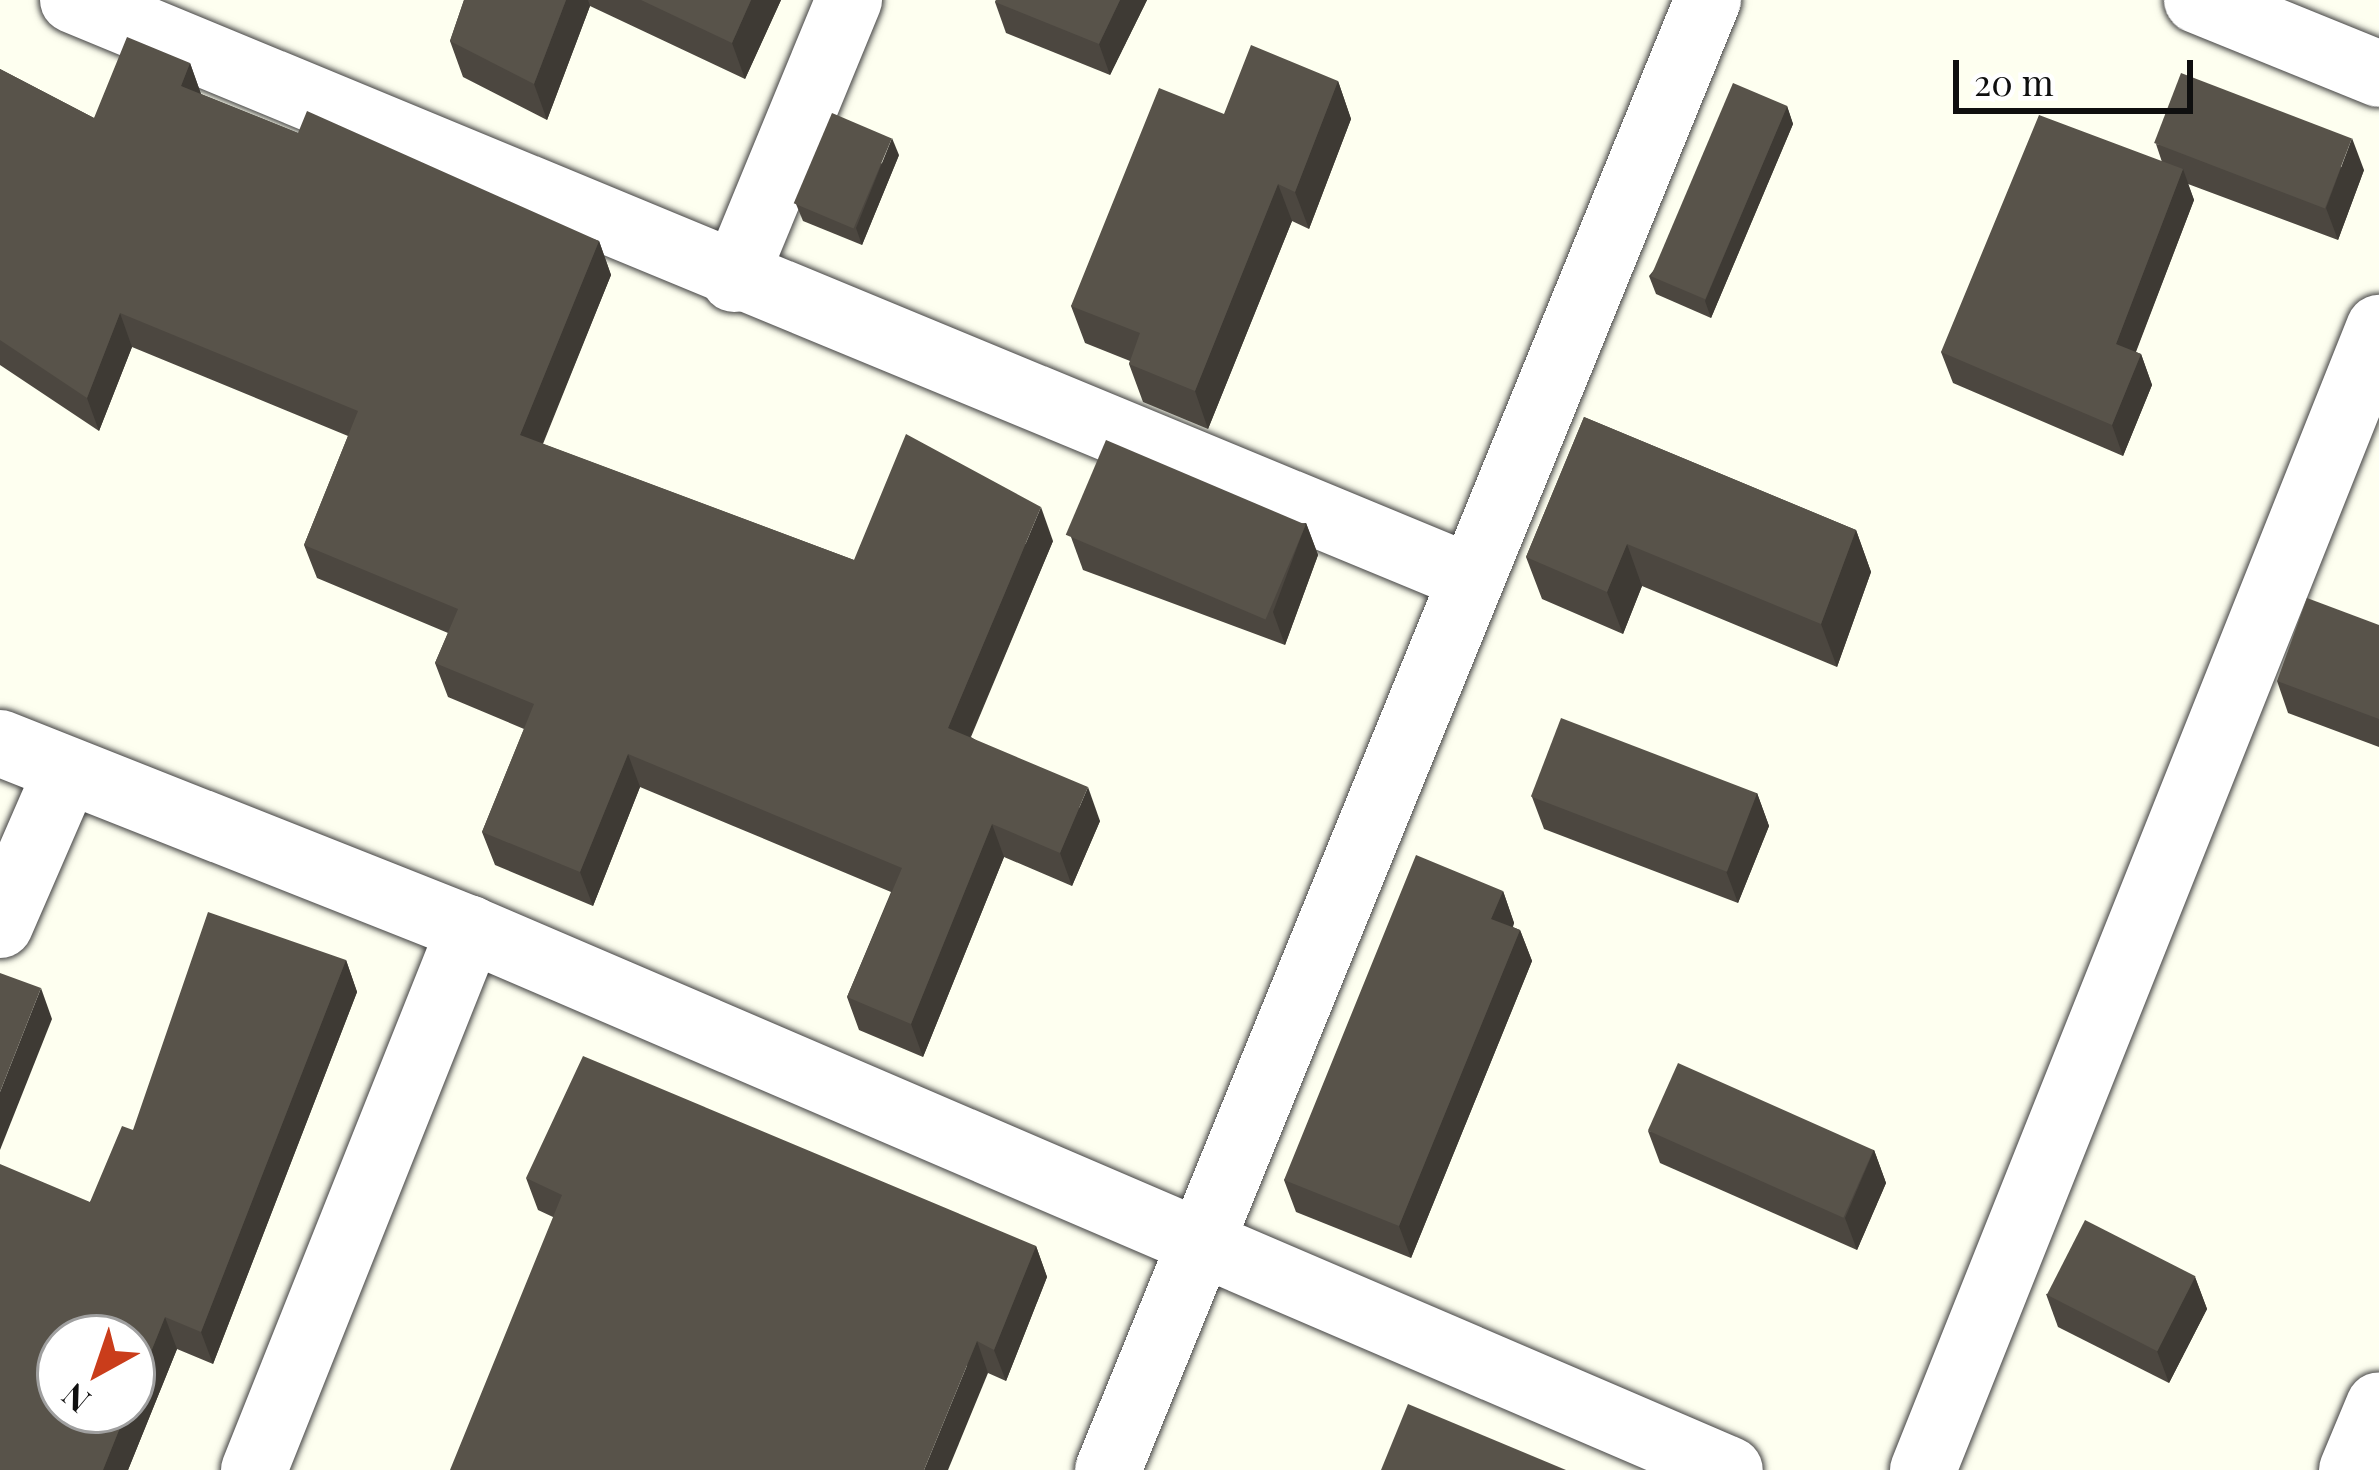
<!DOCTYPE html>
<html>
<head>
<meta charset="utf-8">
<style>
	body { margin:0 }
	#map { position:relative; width:2379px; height:1470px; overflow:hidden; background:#fefff0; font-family:"Playfair Display",serif }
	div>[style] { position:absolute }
	.roads { filter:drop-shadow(0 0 3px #424242) drop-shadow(0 0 3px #424242) }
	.minor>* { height:66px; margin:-33px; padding:0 33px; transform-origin:33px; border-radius:33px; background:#fff }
	.wall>* { inset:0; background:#4c4740 }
	.shaded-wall>* { inset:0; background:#3e3a34 }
	.building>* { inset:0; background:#58534a; transform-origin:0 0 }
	span { translate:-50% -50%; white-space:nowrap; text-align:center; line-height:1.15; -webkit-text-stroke:12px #fff; paint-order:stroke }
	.north { position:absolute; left:36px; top:1314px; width:120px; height:120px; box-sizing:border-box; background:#fff; border:3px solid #9f9f9f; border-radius:50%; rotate:220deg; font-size:33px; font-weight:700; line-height:48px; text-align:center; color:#0f0f0f }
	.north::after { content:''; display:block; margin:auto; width:42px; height:54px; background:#ca3d1b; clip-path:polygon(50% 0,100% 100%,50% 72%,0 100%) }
	.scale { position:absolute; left:1953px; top:60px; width:240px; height:54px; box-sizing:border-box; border:6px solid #0f0f0f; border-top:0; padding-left:15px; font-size:36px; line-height:42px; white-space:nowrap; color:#0f0f0f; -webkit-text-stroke:9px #fff; paint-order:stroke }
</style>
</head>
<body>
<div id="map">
	<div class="roads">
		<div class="minor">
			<div style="left:73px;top:0;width:1513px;rotate:22.46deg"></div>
			<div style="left:2197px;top:0;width:196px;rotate:22.1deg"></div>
			<div style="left:734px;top:279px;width:302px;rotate:-67.6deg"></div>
			<div style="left:0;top:743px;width:505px;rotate:21.59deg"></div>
			<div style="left:470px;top:929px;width:1371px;rotate:23.24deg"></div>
			<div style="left:0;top:925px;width:168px;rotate:-66.5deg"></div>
			<div style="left:254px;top:1470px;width:583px;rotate:-68.24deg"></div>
			<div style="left:1108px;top:1470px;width:1588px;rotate:-67.8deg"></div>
			<div style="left:1923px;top:1470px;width:1230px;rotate:-68.23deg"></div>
			<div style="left:2352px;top:1470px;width:70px;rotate:-67.4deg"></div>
		</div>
	</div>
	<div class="wall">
		<div style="clip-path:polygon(464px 0,781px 0,745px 79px,590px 6px,547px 120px,463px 77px,450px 41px)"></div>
		<div style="clip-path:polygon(996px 0,1147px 0,1110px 75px,1006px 33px,995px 2px)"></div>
		<div style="clip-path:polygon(190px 63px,201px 94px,298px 133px,599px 241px,611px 275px,543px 444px,854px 560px,1053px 541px,971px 737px,1100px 821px,1072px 886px,1004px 857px,923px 1057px,859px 1030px,847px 997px,891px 892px,640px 787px,593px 906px,495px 865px,482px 832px,524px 729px,448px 697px,435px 663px,448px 633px,317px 578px,304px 545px,348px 436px,132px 347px,99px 431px,0 365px,0 69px,94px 118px)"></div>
		<div style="clip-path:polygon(1338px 81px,1351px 119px,1309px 229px,1292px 221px,1208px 429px,1143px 402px,1129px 364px,1130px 361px,1085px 343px,1071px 306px,1224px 114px)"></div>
		<div style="clip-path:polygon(1787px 106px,1793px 124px,1711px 318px,1656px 294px,1649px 276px)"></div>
		<div style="clip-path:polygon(2156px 144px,2364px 170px,2338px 240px,2188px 184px,2194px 200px,2136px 352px,2141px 354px,2152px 385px,2123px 456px,1953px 383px,1941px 352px,2162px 162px)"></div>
		<div style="clip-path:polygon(899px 155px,862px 245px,803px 221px,796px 204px)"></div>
		<div style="clip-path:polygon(1584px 417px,1856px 530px,1871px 572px,1837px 667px,1642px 586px,1623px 634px,1542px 599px,1526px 557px)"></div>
		<div style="clip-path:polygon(1306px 523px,1318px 555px,1285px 645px,1083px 570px,1071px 537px)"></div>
		<div style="clip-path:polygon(2379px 625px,2379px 747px,2288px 713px,2277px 681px)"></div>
		<div style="clip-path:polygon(1757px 793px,1769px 826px,1738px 903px,1544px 829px,1532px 797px)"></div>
		<div style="clip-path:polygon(1503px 891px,1514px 923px,1513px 927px,1520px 930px,1532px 961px,1411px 1258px,1296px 1212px,1284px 1180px)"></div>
		<div style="clip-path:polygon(346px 960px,357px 992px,213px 1364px,177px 1349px,128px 1470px,0 1470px,90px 1202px,133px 1130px)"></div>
		<div style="clip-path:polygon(1648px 1131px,1874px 1150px,1886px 1183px,1857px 1250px,1660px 1163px)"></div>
		<div style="clip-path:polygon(526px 1178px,1036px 1246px,1047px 1277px,1006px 1381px,988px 1373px,553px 1217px,538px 1210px)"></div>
		<div style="clip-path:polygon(2195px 1277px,2207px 1309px,2169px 1383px,2058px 1327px,2046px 1294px)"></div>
	</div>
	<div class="shaded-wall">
		<div style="clip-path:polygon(566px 0,588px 0,590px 6px,547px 120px,534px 84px)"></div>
		<div style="clip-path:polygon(751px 0,781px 0,745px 79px,732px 43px)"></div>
		<div style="clip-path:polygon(1120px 0,1147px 0,1110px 75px,1099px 44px)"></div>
		<div style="clip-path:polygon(190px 63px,202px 97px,181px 86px)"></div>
		<div style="clip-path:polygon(1338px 81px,1351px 119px,1309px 229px,1295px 192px)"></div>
		<div style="clip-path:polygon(1787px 106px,1793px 124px,1711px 318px,1705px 301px)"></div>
		<div style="clip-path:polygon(892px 138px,899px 155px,862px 245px,856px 228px)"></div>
		<div style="clip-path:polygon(2352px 138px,2364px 170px,2338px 240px,2326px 208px)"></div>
		<div style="clip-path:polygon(2183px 169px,2194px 200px,2127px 374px,2116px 344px)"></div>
		<div style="clip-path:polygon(1278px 184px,1292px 221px,1208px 429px,1195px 391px)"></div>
		<div style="clip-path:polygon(599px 241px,611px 275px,532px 469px,520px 435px)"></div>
		<div style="clip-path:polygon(120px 313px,132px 347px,99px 431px,87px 398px)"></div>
		<div style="clip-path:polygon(2141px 354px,2152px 385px,2123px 456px,2112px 425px)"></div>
		<div style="clip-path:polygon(1041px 507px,1053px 541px,960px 761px,948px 728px)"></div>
		<div style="clip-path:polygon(1306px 523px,1318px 555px,1285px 645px,1273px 612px)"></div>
		<div style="clip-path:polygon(1856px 530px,1871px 572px,1837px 667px,1821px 624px)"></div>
		<div style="clip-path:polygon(1627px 544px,1642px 586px,1623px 634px,1607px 592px)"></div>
		<div style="clip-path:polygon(628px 754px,640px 787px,593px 906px,580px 872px)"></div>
		<div style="clip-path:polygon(1088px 787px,1100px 821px,1072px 886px,1060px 853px)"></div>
		<div style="clip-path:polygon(1757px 793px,1769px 826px,1738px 903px,1726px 871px)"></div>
		<div style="clip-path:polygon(992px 824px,1004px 857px,923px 1057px,911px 1024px)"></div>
		<div style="clip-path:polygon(1503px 891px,1514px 923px,1502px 951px,1491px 919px)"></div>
		<div style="clip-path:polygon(1520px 930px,1532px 961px,1411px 1258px,1399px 1226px)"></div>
		<div style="clip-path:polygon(346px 960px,357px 992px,213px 1364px,201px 1332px)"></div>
		<div style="clip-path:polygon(41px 988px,52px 1019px,0 1150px,0 1092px)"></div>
		<div style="clip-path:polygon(1874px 1150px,1886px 1183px,1857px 1250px,1845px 1218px)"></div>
		<div style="clip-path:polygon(1036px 1246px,1047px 1277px,1006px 1381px,994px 1350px)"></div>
		<div style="clip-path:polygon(2195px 1277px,2207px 1309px,2169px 1383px,2157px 1351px)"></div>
		<div style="clip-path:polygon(165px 1317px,177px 1349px,128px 1470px,103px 1470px,127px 1410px,132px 1410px,132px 1399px)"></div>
		<div style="clip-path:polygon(977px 1341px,988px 1373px,948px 1470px,924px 1470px)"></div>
	</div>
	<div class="building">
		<div style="clip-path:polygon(464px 0,566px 0,534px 84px,450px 41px)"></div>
		<div style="clip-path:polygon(641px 0,751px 0,732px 43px)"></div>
		<div style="clip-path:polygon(996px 0,1120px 0,1099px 44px,995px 2px)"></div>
		<div style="clip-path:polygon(127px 37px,190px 63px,181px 86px,298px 133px,307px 111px,599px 241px,520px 435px,854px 560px,906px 434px,1041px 507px,948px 728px,1088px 787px,1060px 853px,992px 824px,911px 1024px,847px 997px,902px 868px,628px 754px,580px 872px,482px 832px,534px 704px,435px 663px,458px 609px,304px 545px,358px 411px,120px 313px,87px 398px,0 340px,0 69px,94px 118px)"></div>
		<div style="clip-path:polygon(1251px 45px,1338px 81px,1295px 192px,1278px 184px,1195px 391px,1129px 364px,1140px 333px,1071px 306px,1159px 88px,1224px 114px)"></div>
		<div style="left:2181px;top:73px;width:183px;height:75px;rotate:21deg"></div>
		<div style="left:1733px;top:83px;width:59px;height:210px;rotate:23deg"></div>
		<div style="left:832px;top:113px;width:65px;height:98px;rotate:23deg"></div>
		<div style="clip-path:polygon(2039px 115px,2183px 169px,2116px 344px,2141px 354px,2112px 425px,1941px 352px)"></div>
		<div style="clip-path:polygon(1584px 417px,1856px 530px,1821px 624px,1627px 544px,1607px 592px,1526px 557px)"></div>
		<div style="left:1106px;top:440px;width:217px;height:103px;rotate:23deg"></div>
		<div style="clip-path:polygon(2307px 598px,2379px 625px,2379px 719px,2277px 681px)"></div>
		<div style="left:1561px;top:718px;width:210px;height:84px;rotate:21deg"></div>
		<div style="clip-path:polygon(1416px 855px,1503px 891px,1491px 919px,1520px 930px,1399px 1226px,1284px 1180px)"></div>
		<div style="clip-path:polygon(208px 912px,346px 960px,201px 1332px,165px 1317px,132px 1399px,132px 1338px,60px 1338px,60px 1410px,127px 1410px,103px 1470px,0 1470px,0 1164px,90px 1202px,122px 1126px,133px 1130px)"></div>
		<div style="clip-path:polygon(0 973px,41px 988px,0 1092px)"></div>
		<div style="clip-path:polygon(583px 1056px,1036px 1246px,994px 1350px,977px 1341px,924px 1470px,450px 1470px,562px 1195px,526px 1178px)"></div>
		<div style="left:1678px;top:1063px;width:214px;height:74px;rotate:24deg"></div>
		<div style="left:2085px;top:1220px;width:124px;height:84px;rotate:27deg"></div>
		<div style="clip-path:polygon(1408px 1404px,1566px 1470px,1381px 1470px)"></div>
	</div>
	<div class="north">N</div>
	<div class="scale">20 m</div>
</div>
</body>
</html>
